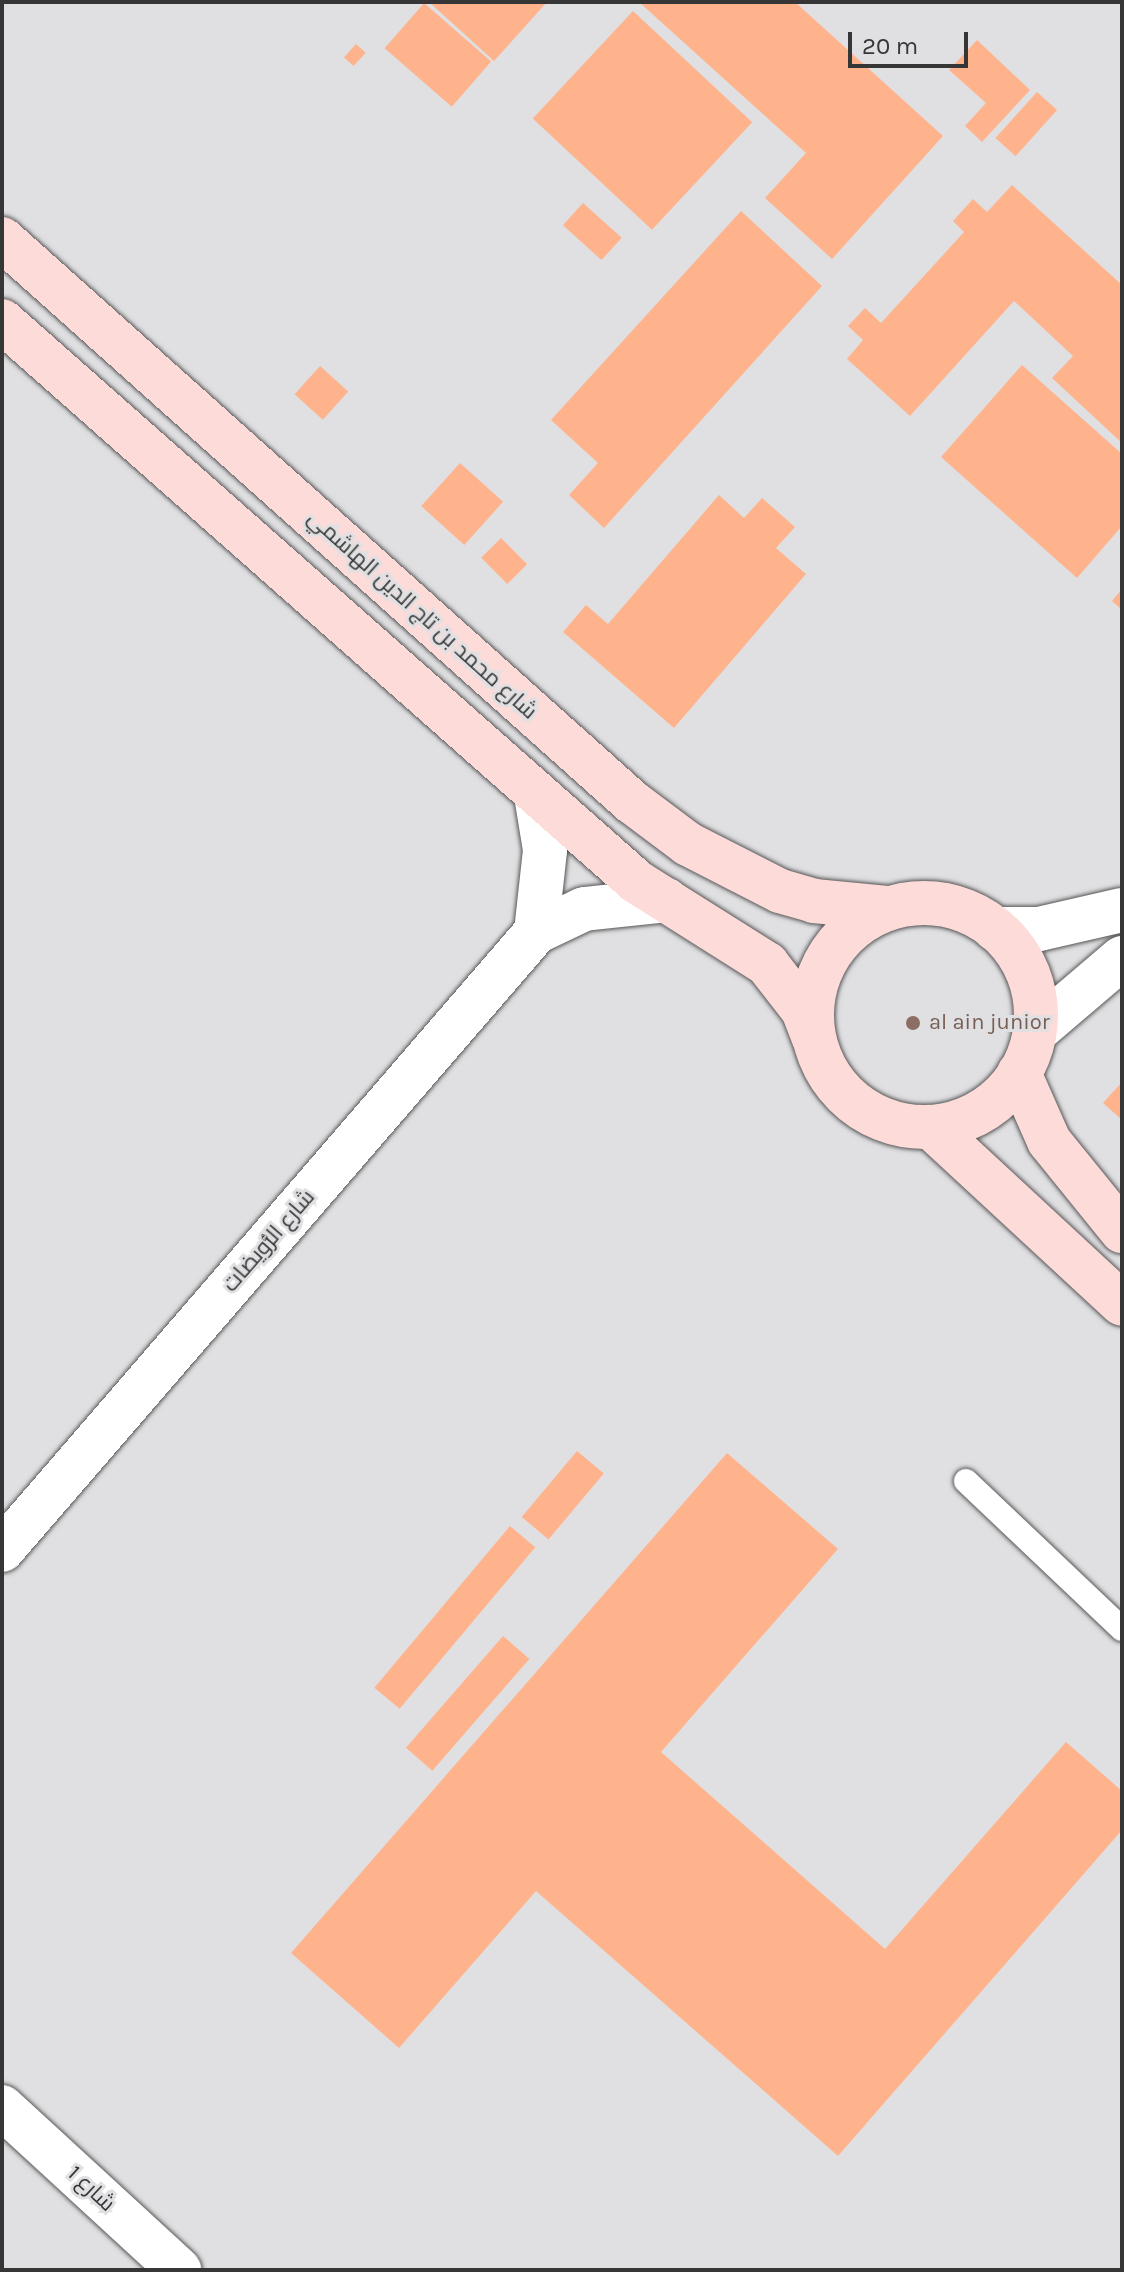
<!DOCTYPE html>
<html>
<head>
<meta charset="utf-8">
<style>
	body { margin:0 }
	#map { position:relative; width:1124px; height:2272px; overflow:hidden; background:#e0e0e2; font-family:Karla,Cairo,sans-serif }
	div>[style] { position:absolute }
	.building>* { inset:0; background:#feb38c; transform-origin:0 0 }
	.roads { filter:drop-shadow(0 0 2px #575759) drop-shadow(0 0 2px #575759) }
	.lane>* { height:24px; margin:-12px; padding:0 12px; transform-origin:12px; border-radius:12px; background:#fff }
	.street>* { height:44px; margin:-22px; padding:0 22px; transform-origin:22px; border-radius:22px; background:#fff }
	.secondary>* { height:44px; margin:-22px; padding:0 22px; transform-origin:22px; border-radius:22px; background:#fddbd9 }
	.secondary>.ring { margin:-22px; padding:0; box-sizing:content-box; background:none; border:44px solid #fddbd9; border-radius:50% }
	.dots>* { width:22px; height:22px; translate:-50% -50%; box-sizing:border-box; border:4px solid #e0e0e2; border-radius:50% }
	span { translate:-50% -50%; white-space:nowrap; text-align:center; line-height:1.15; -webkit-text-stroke:6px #e0e0e2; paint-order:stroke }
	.street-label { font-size:22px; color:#363637 }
	.education-label { font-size:22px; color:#785e54 }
	.left { translate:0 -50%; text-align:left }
	.frame { position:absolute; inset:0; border:4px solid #363637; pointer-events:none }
	.scale { position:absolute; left:848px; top:32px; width:120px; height:36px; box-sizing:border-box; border:4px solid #363637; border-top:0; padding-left:10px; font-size:24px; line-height:28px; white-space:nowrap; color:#363637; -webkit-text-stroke:6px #e0e0e2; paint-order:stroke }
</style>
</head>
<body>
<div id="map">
	<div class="building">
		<div style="clip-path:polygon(429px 2px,547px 2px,494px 61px)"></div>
		<div style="clip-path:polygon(639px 2px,795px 2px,943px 136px,832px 259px,765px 198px,806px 153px)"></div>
		<div style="left:424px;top:3px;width:89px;height:60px;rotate:41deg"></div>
		<div style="left:633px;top:11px;width:163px;height:147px;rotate:43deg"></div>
		<div style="clip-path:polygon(977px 40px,1030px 90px,982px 142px,965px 126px,986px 103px,949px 70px)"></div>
		<div style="left:356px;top:44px;width:13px;height:18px;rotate:42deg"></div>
		<div style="left:1037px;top:92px;width:27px;height:62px;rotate:42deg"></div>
		<div style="clip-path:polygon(1012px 185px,1122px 285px,1122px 443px,1052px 378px,1073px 356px,1014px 301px,910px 416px,847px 359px,863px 340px,848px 326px,865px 308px,881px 323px,964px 232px,953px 221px,973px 199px,987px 212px)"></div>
		<div style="left:583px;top:203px;width:52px;height:30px;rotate:42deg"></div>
		<div style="clip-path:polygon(741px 211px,822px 286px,604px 528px,569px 495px,598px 463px,551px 420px)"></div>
		<div style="clip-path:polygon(1022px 365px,1122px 454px,1122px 526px,1077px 578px,941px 457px)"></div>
		<div style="left:320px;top:366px;width:38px;height:38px;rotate:42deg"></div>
		<div style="left:460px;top:463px;width:58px;height:58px;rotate:42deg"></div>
		<div style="clip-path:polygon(719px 495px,744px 518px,762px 498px,795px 527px,776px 548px,806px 574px,674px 728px,563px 632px,586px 605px,608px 624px)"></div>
		<div style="left:501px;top:538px;width:37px;height:28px;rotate:45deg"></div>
		<div style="clip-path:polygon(1122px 589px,1122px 610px,1112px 601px)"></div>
		<div style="clip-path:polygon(1122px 1082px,1122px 1120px,1103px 1103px)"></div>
		<div style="left:577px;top:1451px;width:35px;height:86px;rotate:40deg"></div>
		<div style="clip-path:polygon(727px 1453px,838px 1549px,661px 1752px,885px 1949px,1066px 1742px,1122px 1791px,1122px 1830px,838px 2156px,536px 1891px,399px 2048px,291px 1953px)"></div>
		<div style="left:510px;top:1526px;width:33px;height:211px;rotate:40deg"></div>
		<div style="left:503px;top:1636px;width:35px;height:148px;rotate:41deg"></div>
	</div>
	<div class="roads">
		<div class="lane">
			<div style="left:966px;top:1481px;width:215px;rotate:43.5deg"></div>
		</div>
		<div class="street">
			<div style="left:995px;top:929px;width:44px"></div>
			<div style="left:1039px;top:929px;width:85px;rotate:-12.9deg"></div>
			<div style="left:536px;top:932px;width:82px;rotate:-83.7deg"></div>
			<div style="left:545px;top:850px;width:56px;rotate:-99.3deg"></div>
			<div style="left:1035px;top:1032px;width:114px;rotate:-40.4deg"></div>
			<div style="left:2px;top:1550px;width:817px;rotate:-49.17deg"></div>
			<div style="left:536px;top:932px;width:53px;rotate:-25.6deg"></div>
			<div style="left:584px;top:909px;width:83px;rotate:-6.2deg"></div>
			<div style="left:2px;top:2107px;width:241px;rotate:42.6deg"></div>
		</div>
		<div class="secondary">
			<div style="left:2px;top:239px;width:845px;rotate:41.79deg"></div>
			<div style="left:632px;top:802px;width:70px;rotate:36.9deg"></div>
			<div style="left:688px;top:844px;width:103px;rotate:27.1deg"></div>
			<div style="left:780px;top:891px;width:35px;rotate:16deg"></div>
			<div style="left:814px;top:901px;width:73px;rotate:5.5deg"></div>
			<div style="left:2px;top:321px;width:847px;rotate:41.46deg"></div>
			<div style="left:637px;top:882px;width:154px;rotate:32.2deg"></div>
			<div style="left:767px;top:964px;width:58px;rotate:52deg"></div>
			<div style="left:803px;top:1010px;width:30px;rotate:69deg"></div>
			<div class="ring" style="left:812px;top:903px;width:180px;height:180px"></div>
			<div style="left:1019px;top:1073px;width:74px;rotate:66.2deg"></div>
			<div style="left:1049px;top:1141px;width:116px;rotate:51deg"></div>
			<div style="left:931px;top:1127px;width:260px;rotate:42.8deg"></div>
		</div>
	</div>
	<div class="dots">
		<div style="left:913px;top:1023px;background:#8d6e63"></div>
	</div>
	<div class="street-label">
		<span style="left:422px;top:615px;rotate:42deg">شارع محمد بن تاج الدين الهاشمي</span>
		<span style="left:269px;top:1241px;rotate:-49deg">شارع الرُّويضات</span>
		<span style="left:91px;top:2189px;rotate:43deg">شارع 1</span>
	</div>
	<div class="education-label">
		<span class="left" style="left:929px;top:1023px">al ain junior</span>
	</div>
	<div class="frame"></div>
	<div class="scale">20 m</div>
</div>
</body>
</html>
